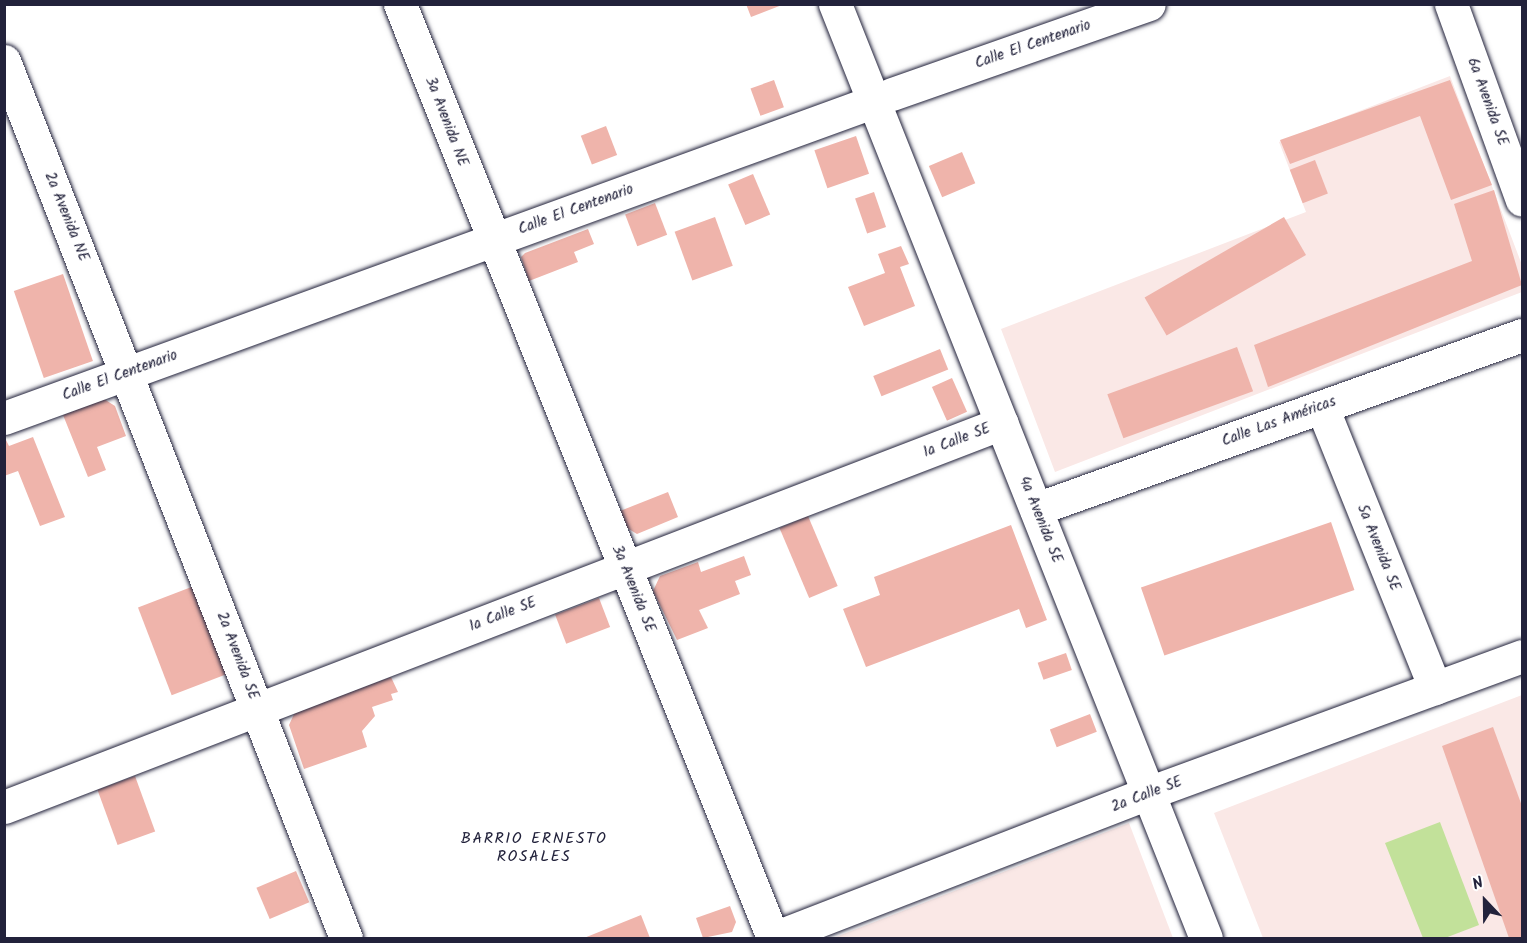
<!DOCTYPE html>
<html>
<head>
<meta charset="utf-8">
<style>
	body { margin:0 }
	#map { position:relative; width:1527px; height:943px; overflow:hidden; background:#fff; font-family:Kalam,sans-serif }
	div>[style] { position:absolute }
	.built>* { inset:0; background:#fae8e6 }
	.green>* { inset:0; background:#c2e19a }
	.building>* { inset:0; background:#efb4ab; transform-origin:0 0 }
	.roads { filter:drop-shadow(0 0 2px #22223b) drop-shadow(0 0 2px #22223b) }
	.minor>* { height:33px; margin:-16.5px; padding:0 16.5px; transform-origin:16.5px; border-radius:16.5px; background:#fff }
	.major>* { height:33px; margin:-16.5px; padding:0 16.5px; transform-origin:16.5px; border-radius:16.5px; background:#fff }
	span { translate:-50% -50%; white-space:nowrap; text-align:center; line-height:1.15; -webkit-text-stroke:5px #fff; paint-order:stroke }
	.street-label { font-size:15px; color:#22223b }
	.neighbourhood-label { font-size:16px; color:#22223b; letter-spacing:1.5px }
	.frame { position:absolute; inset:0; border:6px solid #22223b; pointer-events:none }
	.north { position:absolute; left:1455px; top:871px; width:60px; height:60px; -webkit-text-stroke:4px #fff; paint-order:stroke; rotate:338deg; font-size:16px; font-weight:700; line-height:24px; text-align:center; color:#22223b }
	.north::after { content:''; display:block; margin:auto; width:21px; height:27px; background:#22223b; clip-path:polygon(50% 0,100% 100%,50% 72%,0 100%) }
</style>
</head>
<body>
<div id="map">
	<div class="built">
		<div style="clip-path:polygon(1450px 76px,1522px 265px,1522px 292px,1055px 472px,1001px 329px,1306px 212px,1279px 142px)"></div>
		<div style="clip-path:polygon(1522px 695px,1522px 938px,1263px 938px,1214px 813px)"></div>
		<div style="clip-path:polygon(1129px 823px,1173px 938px,833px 938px)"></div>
	</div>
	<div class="green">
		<div style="clip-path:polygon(1440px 822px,1479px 925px,1445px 938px,1423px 938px,1385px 843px)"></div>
	</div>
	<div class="building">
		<div style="clip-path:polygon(746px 4px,782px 4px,782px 5px,751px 17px)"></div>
		<div style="left:774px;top:80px;width:29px;height:25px;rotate:70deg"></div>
		<div style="clip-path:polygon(1450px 80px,1492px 185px,1451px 200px,1420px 116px,1290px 164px,1280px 140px)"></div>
		<div style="left:606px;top:126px;width:31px;height:27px;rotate:69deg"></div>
		<div style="left:856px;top:136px;width:40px;height:44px;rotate:71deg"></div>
		<div style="left:962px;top:152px;width:34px;height:36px;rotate:67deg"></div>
		<div style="left:1315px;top:160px;width:36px;height:27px;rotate:69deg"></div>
		<div style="left:753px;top:174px;width:44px;height:27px;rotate:67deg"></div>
		<div style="clip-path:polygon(1494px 190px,1522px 285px,1268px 387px,1254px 345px,1472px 261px,1454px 204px)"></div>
		<div style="left:874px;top:192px;width:37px;height:20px;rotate:71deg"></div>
		<div style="left:655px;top:203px;width:34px;height:32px;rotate:69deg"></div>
		<div style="left:715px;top:217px;width:52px;height:43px;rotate:70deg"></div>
		<div style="left:1284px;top:217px;width:44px;height:161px;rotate:60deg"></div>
		<div style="clip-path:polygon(588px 229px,594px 244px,574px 252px,578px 262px,529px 281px,521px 257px,525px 253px)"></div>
		<div style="clip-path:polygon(901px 246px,909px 264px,900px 267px,915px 306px,864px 326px,848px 287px,885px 273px,878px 254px)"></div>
		<div style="left:63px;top:274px;width:92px;height:52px;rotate:71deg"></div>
		<div style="left:1237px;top:347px;width:47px;height:138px;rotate:70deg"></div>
		<div style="left:940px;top:349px;width:22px;height:72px;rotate:68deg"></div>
		<div style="left:952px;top:378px;width:37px;height:22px;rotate:66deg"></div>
		<div style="clip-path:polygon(104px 399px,115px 406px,126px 436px,97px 447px,106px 470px,88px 477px,63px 415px)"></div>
		<div style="clip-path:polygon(4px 436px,9px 446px,33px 437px,65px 517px,40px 526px,18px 471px,4px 476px)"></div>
		<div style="clip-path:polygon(668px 492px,678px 517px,637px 534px,627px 528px,620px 511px)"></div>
		<div style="left:808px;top:516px;width:76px;height:31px;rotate:67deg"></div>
		<div style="left:1331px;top:522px;width:72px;height:201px;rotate:71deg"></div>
		<div style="clip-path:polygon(1011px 525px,1047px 620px,1026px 628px,1019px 609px,866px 667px,843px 609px,880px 595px,874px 577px)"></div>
		<div style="clip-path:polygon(744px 556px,751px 575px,735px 581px,740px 594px,699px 610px,708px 628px,677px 640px,653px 591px,660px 576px,698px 562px,701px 572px)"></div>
		<div style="left:194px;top:586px;width:94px;height:60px;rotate:69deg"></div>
		<div style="left:599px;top:598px;width:31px;height:47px;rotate:69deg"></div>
		<div style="left:1066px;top:653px;width:18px;height:30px;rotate:71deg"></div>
		<div style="clip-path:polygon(391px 677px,398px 692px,391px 694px,393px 700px,372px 707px,375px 716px,362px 731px,367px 747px,304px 769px,289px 725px,295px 712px)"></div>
		<div style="left:1090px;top:714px;width:19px;height:43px;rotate:69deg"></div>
		<div style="clip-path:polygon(1493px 727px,1522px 806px,1522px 938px,1509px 938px,1442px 746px)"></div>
		<div style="left:135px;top:776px;width:59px;height:40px;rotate:70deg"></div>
		<div style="left:296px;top:871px;width:34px;height:43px;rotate:67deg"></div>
		<div style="clip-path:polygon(730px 906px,736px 922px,732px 932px,703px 938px,696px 918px)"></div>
		<div style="clip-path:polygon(641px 915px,650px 938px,584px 938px)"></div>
	</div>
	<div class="roads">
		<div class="minor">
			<div style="left:400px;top:4px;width:1006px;rotate:68.23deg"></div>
			<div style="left:835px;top:4px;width:1005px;rotate:68.34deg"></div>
			<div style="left:1451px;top:4px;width:208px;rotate:70.1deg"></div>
			<div style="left:4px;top:61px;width:941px;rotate:68.7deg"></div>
			<div style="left:1322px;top:407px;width:303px;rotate:68.1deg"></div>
			<div style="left:1036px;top:509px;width:516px;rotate:-19.7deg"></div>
			<div style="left:4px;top:807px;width:1069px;rotate:-21.05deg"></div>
			<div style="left:774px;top:938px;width:401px;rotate:-21.2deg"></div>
			<div style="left:1148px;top:793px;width:398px;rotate:-20.1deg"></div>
		</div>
		<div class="major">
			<div style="left:892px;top:94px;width:272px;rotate:-19.3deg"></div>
			<div style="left:4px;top:418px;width:927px;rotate:-20deg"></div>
		</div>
	</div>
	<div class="street-label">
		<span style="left:1033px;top:45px;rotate:-19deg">Calle El Centenario</span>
		<span style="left:1487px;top:102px;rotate:70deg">6a Avenida SE</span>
		<span style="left:446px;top:122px;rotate:69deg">3a Avenida NE</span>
		<span style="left:576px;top:210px;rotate:-20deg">Calle El Centenario</span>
		<span style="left:66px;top:217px;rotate:68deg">2a Avenida NE</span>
		<span style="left:120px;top:376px;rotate:-20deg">Calle El Centenario</span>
		<span style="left:1279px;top:422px;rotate:-20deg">Calle Las Américas</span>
		<span style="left:957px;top:441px;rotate:-21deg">1a Calle SE</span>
		<span style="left:1040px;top:520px;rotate:68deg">4a Avenida SE</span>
		<span style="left:1378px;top:548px;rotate:68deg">5a Avenida SE</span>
		<span style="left:633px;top:589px;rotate:68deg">3a Avenida SE</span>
		<span style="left:503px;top:615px;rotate:-21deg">1a Calle SE</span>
		<span style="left:237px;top:656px;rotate:69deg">2a Avenida SE</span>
		<span style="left:1147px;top:795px;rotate:-21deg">2a Calle SE</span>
	</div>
	<div class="neighbourhood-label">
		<span style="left:534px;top:848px">BARRIO ERNESTO<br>ROSALES</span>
	</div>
	<div class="frame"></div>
	<div class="north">N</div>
</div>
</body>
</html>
